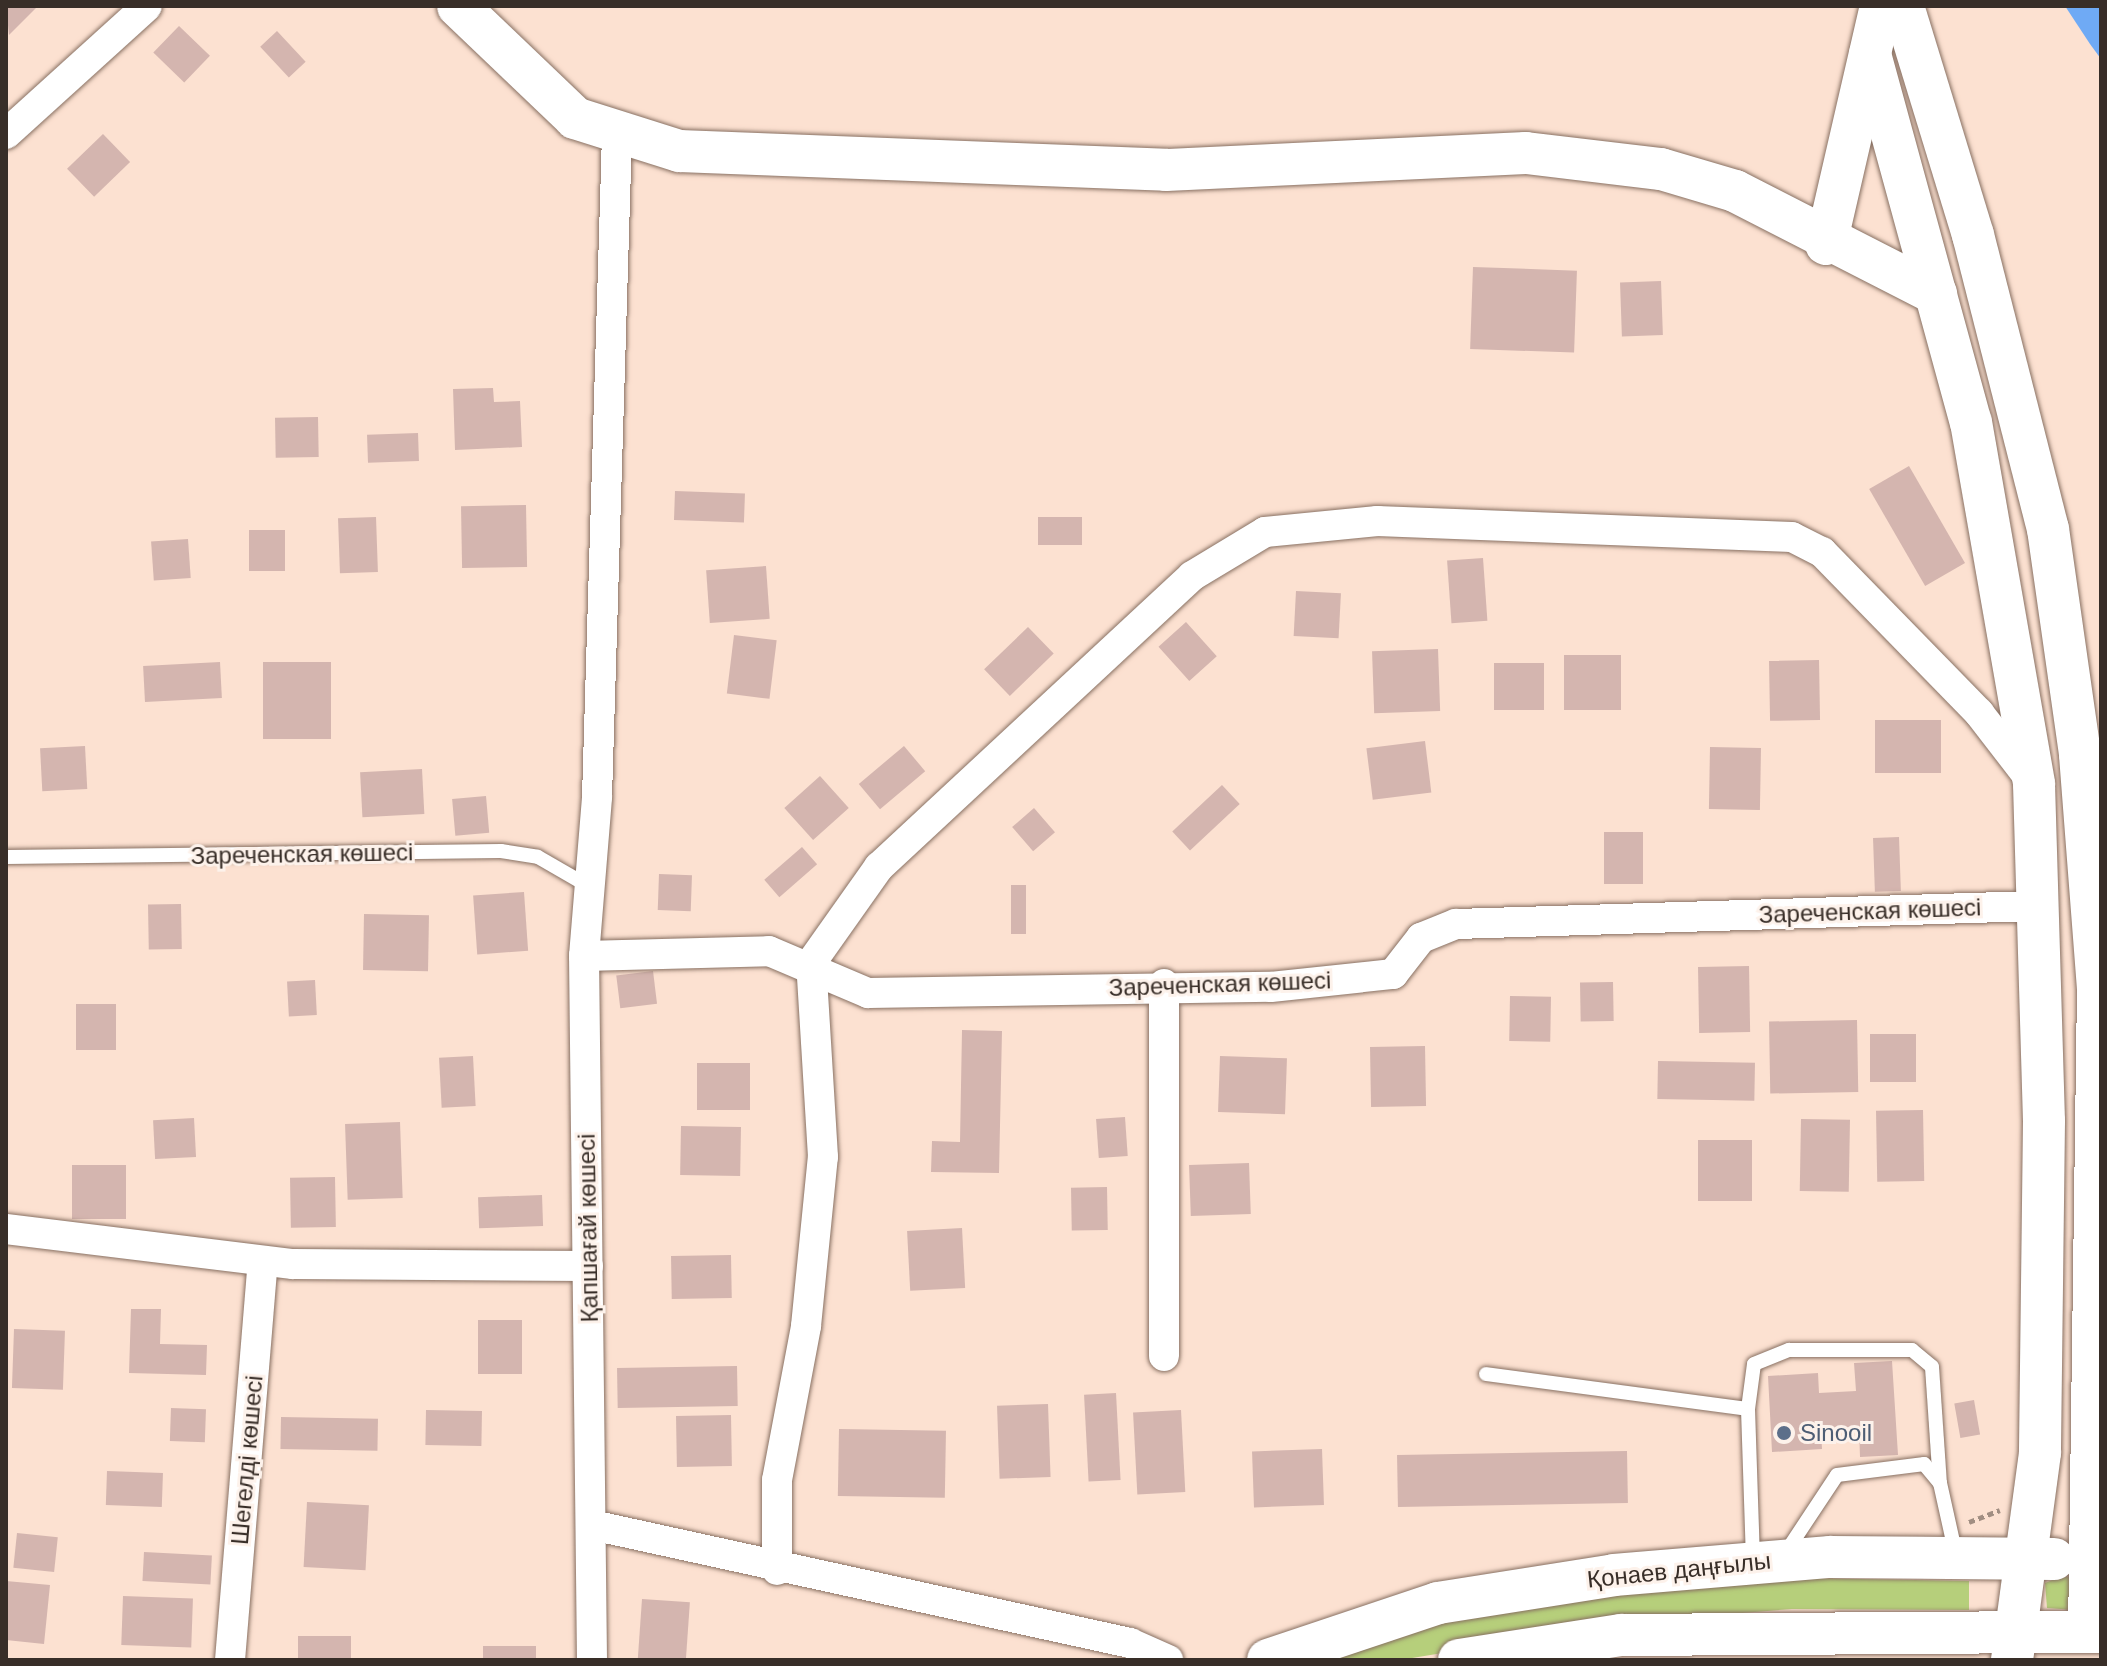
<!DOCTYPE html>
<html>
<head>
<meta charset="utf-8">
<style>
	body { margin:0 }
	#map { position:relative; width:2107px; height:1666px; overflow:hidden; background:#fce1d1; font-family:Helvetica,sans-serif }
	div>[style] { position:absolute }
	.green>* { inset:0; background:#b6cf7b }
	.water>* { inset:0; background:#6faaf5 }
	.building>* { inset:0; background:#d4b5af; transform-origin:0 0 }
	.path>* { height:5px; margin-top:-2.5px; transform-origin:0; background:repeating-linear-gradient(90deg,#a18e82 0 6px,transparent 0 10px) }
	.roads { filter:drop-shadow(0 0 2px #887062) drop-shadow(0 0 2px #887062) }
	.lane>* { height:14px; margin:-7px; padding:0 7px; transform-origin:7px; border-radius:7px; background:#fff }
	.street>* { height:30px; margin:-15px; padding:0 15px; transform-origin:15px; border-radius:15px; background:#fff }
	.secondary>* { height:42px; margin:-21px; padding:0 21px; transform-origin:21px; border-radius:21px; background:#fff }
	.dots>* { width:22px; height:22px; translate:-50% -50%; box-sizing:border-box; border:4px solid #fdf2eb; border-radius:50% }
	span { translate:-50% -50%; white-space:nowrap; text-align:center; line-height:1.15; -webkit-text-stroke:6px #fdf2eb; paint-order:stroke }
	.street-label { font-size:24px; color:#382e28 }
	.service-label { font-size:24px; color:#4e5e75 }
	.left { translate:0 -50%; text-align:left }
	.frame { position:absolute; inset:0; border:8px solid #382e28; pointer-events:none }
</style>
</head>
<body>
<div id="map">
	<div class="green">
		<div style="clip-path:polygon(1756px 1577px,1969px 1581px,1969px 1610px,1792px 1609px,1630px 1622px,1400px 1660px,1311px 1660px,1512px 1602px)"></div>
		<div style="clip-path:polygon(2060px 1577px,2101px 1577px,2101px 1612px,2047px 1608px,2045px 1583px)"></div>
	</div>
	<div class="water">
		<div style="clip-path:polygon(2065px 6px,2101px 6px,2101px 59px,2090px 44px)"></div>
	</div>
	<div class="building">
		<div style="clip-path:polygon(6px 6px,38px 6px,9px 35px)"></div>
		<div style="left:179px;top:26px;width:43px;height:37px;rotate:44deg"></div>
		<div style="left:277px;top:31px;width:42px;height:23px;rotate:47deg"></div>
		<div style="left:103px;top:134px;width:39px;height:50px;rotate:46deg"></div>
		<div style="left:1473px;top:267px;width:104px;height:82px;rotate:2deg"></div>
		<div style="left:1661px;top:281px;width:54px;height:41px;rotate:88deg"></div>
		<div style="clip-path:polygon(493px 388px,494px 402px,520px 401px,522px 447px,455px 450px,453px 389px)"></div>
		<div style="left:318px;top:417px;width:40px;height:43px;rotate:89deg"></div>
		<div style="left:418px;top:433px;width:28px;height:51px;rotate:88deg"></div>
		<div style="left:1909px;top:466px;width:112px;height:46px;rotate:60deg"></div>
		<div style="left:675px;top:491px;width:70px;height:29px;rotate:2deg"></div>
		<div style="left:526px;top:505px;width:62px;height:65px;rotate:89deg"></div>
		<div style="left:376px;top:517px;width:55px;height:38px;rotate:88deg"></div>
		<div style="left:1038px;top:517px;width:44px;height:28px"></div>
		<div style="left:249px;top:530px;width:36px;height:41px"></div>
		<div style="left:188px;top:539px;width:39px;height:37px;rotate:86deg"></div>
		<div style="left:1483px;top:558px;width:63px;height:36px;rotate:86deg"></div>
		<div style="left:766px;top:566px;width:53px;height:60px;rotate:86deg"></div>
		<div style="left:1296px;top:591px;width:45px;height:45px;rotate:3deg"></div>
		<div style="left:1186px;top:622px;width:46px;height:37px;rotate:48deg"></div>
		<div style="left:1028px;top:627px;width:37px;height:61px;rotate:46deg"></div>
		<div style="left:734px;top:635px;width:43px;height:59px;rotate:7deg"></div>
		<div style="left:1438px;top:649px;width:62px;height:66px;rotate:88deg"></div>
		<div style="left:1564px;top:655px;width:57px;height:55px"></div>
		<div style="left:1819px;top:660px;width:60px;height:50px;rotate:89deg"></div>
		<div style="left:220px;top:662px;width:36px;height:77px;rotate:87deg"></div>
		<div style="left:331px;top:662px;width:77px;height:68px;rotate:90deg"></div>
		<div style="left:1544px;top:663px;width:47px;height:50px;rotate:90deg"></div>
		<div style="left:1875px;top:720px;width:66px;height:53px"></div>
		<div style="left:1425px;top:741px;width:52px;height:59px;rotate:83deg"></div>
		<div style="left:85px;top:746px;width:43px;height:45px;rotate:87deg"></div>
		<div style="left:904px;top:746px;width:33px;height:59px;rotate:50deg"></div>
		<div style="left:1710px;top:747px;width:51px;height:62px;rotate:1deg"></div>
		<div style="left:422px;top:769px;width:45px;height:62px;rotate:87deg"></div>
		<div style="left:820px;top:776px;width:43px;height:48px;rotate:48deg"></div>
		<div style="left:1222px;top:785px;width:26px;height:68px;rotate:47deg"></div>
		<div style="left:486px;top:796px;width:37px;height:34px;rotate:85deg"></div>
		<div style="left:1034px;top:808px;width:32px;height:29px;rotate:49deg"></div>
		<div style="left:1604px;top:832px;width:39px;height:52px"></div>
		<div style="left:1899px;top:837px;width:54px;height:26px;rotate:88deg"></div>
		<div style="left:802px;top:847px;width:23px;height:50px;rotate:49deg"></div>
		<div style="left:659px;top:874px;width:33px;height:36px;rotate:2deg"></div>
		<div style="left:1011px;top:885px;width:15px;height:49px"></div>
		<div style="left:524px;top:892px;width:59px;height:51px;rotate:86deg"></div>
		<div style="left:181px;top:904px;width:45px;height:33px;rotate:89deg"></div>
		<div style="left:364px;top:914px;width:65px;height:56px;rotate:1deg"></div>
		<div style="left:1749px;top:966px;width:66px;height:51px;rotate:89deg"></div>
		<div style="left:653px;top:971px;width:33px;height:37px;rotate:83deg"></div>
		<div style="left:315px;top:980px;width:35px;height:28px;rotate:87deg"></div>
		<div style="left:1613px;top:982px;width:39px;height:33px;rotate:89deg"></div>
		<div style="left:1510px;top:996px;width:41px;height:45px;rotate:1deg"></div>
		<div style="left:116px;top:1004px;width:46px;height:40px;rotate:90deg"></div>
		<div style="left:1857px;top:1020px;width:72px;height:88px;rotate:89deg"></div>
		<div style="clip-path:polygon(962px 1030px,1002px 1031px,999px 1173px,931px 1172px,932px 1141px,960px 1142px)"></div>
		<div style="left:1870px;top:1034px;width:46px;height:48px"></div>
		<div style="left:1425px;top:1046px;width:60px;height:55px;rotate:89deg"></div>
		<div style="left:473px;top:1056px;width:50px;height:34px;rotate:87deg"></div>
		<div style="left:1220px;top:1056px;width:67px;height:56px;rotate:2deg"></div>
		<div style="left:1658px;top:1061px;width:97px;height:38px;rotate:1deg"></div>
		<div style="left:697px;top:1063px;width:53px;height:47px"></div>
		<div style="left:1923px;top:1110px;width:71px;height:47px;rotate:89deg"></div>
		<div style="left:1125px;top:1117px;width:39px;height:29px;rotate:86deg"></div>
		<div style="left:194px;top:1118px;width:39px;height:41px;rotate:87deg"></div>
		<div style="left:1801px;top:1119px;width:49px;height:72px;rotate:1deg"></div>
		<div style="left:400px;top:1122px;width:76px;height:55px;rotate:88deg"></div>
		<div style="left:681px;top:1126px;width:60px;height:49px;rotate:1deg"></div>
		<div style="left:1698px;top:1140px;width:54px;height:61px"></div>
		<div style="left:1249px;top:1163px;width:51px;height:60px;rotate:88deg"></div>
		<div style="left:72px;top:1165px;width:54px;height:54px"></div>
		<div style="left:335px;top:1177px;width:50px;height:45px;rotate:89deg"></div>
		<div style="left:1107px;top:1187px;width:43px;height:36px;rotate:89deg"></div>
		<div style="left:542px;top:1195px;width:31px;height:64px;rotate:88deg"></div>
		<div style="left:962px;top:1228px;width:60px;height:55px;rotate:87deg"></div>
		<div style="left:731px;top:1255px;width:43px;height:60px;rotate:89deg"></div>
		<div style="clip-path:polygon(131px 1309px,161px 1309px,160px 1344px,207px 1345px,206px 1375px,129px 1373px)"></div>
		<div style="left:478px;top:1320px;width:44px;height:54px"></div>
		<div style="left:14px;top:1329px;width:51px;height:59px;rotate:2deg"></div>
		<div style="clip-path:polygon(1892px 1361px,1898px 1455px,1860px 1457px,1859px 1428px,1821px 1430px,1822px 1449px,1772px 1452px,1768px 1376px,1818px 1373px,1819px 1393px,1856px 1391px,1854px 1363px)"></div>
		<div style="left:737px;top:1366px;width:40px;height:120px;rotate:89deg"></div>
		<div style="left:1116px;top:1393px;width:87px;height:32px;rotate:87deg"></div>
		<div style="left:1974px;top:1400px;width:35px;height:20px;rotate:80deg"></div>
		<div style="left:1048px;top:1404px;width:73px;height:51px;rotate:88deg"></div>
		<div style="left:171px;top:1408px;width:35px;height:33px;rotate:2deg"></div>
		<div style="left:426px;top:1410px;width:56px;height:35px;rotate:1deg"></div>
		<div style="left:1181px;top:1410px;width:82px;height:48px;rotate:87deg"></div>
		<div style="left:731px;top:1415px;width:51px;height:55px;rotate:89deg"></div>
		<div style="left:281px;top:1417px;width:97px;height:32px;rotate:1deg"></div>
		<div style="left:839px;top:1429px;width:107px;height:67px;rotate:1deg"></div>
		<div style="left:1322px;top:1449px;width:56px;height:70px;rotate:88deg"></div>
		<div style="left:1627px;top:1451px;width:52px;height:230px;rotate:89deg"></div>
		<div style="left:107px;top:1471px;width:56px;height:34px;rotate:2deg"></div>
		<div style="left:307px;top:1502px;width:62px;height:65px;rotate:3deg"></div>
		<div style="left:17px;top:1533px;width:41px;height:35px;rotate:6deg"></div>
		<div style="left:144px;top:1552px;width:68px;height:29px;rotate:3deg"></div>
		<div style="clip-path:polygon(6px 1581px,50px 1585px,44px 1644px,6px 1640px)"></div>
		<div style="left:123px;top:1596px;width:70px;height:49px;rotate:2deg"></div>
		<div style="left:642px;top:1599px;width:48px;height:61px;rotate:4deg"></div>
		<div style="left:298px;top:1636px;width:53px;height:24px"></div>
		<div style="left:483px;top:1646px;width:53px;height:14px"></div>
	</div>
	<div class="path">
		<div style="left:1969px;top:1522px;width:33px;rotate:-21deg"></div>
	</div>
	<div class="roads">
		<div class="lane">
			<div style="left:6px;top:857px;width:495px;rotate:-0.7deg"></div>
			<div style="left:501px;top:851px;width:37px;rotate:9deg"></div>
			<div style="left:538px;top:857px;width:60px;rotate:30deg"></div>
			<div style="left:1486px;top:1374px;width:264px;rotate:7.6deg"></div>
			<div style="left:1786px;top:1552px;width:92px;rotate:-56.5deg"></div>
			<div style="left:1837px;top:1475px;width:88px;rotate:-7.2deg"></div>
			<div style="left:1924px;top:1464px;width:25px;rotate:50deg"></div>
			<div style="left:1940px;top:1483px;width:74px;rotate:77.5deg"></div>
			<div style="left:1753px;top:1560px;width:151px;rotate:-91.9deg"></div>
			<div style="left:1748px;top:1409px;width:45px;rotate:-82.4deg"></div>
			<div style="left:1754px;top:1364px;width:38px;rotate:-22deg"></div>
			<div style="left:1789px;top:1350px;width:123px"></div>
			<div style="left:1912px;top:1350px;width:26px;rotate:40deg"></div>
			<div style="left:1932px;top:1367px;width:116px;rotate:86.1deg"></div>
		</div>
		<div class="street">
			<div style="left:6px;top:134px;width:190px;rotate:-42.2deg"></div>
			<div style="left:584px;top:956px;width:185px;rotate:-1.5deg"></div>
			<div style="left:769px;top:951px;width:108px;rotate:23deg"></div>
			<div style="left:868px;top:993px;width:403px;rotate:-0.9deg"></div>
			<div style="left:1271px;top:987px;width:123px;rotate:-6.1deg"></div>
			<div style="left:1393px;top:974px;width:46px;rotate:-52.1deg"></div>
			<div style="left:1421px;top:938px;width:38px;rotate:-22deg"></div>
			<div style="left:1456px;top:924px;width:579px;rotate:-1.78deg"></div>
			<div style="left:6px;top:1229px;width:289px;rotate:7deg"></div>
			<div style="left:293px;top:1264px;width:295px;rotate:0.4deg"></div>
			<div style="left:1164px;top:1356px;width:372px;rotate:-90deg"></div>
			<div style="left:592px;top:1525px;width:551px;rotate:12.37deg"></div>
			<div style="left:1130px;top:1643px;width:42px;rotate:24.1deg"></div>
			<div style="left:777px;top:1570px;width:90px;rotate:-90deg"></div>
			<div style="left:777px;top:1480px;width:157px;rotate:-79.3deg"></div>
			<div style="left:806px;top:1326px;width:170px;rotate:-84.3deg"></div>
			<div style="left:823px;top:1157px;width:194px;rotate:-93.5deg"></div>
			<div style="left:811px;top:963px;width:118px;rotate:-54.7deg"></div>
			<div style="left:879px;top:867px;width:427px;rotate:-42.9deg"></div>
			<div style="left:1192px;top:576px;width:85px;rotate:-31.1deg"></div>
			<div style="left:1265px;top:532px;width:113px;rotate:-5.6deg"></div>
			<div style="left:1377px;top:521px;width:415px;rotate:2.2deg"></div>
			<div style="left:1792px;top:537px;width:34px;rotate:27deg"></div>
			<div style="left:1822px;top:552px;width:225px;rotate:45.7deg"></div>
			<div style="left:1979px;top:713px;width:83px;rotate:52.3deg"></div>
			<div style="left:230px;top:1660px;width:400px;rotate:-85.3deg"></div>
			<div style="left:592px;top:1660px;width:704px;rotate:-90.65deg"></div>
			<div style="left:584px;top:956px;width:160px;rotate:-85.3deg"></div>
			<div style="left:597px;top:797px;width:661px;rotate:-88.27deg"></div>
		</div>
		<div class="secondary">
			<div style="left:458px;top:6px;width:162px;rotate:43.7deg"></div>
			<div style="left:575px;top:118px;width:109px;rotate:17.6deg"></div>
			<div style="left:679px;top:151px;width:487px;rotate:2.2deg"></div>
			<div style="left:1166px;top:170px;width:360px;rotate:-2.7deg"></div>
			<div style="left:1526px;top:153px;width:136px;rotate:6.8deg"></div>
			<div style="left:1661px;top:169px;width:77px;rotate:16.6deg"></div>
			<div style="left:1735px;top:191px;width:226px;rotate:27.1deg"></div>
			<div style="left:1903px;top:6px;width:239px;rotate:73deg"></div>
			<div style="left:1973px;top:235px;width:303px;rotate:75.7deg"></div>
			<div style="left:2048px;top:529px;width:228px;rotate:81.9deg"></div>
			<div style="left:2080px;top:755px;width:235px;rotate:85.6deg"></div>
			<div style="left:2098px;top:989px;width:643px;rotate:90.8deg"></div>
			<div style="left:1870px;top:54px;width:382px;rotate:74.7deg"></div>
			<div style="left:1971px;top:422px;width:367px;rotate:80.1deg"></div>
			<div style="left:2034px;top:784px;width:337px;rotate:88.3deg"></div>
			<div style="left:2044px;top:1121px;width:332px;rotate:90.7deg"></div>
			<div style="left:2040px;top:1453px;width:209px;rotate:97.7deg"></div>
			<div style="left:1826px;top:244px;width:244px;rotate:-77deg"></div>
			<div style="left:1268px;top:1660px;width:179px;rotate:-18.5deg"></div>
			<div style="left:1438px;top:1603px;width:178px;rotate:-9deg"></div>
			<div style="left:1614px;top:1575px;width:217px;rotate:-4.8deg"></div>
			<div style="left:1830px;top:1557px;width:224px;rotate:0.5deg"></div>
			<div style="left:1459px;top:1660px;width:164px;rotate:-8.8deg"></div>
			<div style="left:1621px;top:1635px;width:480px;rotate:-0.4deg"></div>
		</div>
	</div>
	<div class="dots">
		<div style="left:1784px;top:1433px;background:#5c6f8a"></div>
	</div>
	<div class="street-label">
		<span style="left:302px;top:854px;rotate:-1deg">Зареченская көшесі</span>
		<span style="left:1870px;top:911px;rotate:-2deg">Зареченская көшесі</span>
		<span style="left:1220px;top:984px;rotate:-2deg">Зареченская көшесі</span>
		<span style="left:588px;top:1228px;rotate:-91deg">Қапшағай көшесі</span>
		<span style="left:247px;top:1460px;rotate:-85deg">Шегелді көшесі</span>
		<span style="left:1679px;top:1570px;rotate:-6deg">Қонаев даңғылы</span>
	</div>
	<div class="service-label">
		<span class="left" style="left:1800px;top:1433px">Sinooil</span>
	</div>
	<div class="frame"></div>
</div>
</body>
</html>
